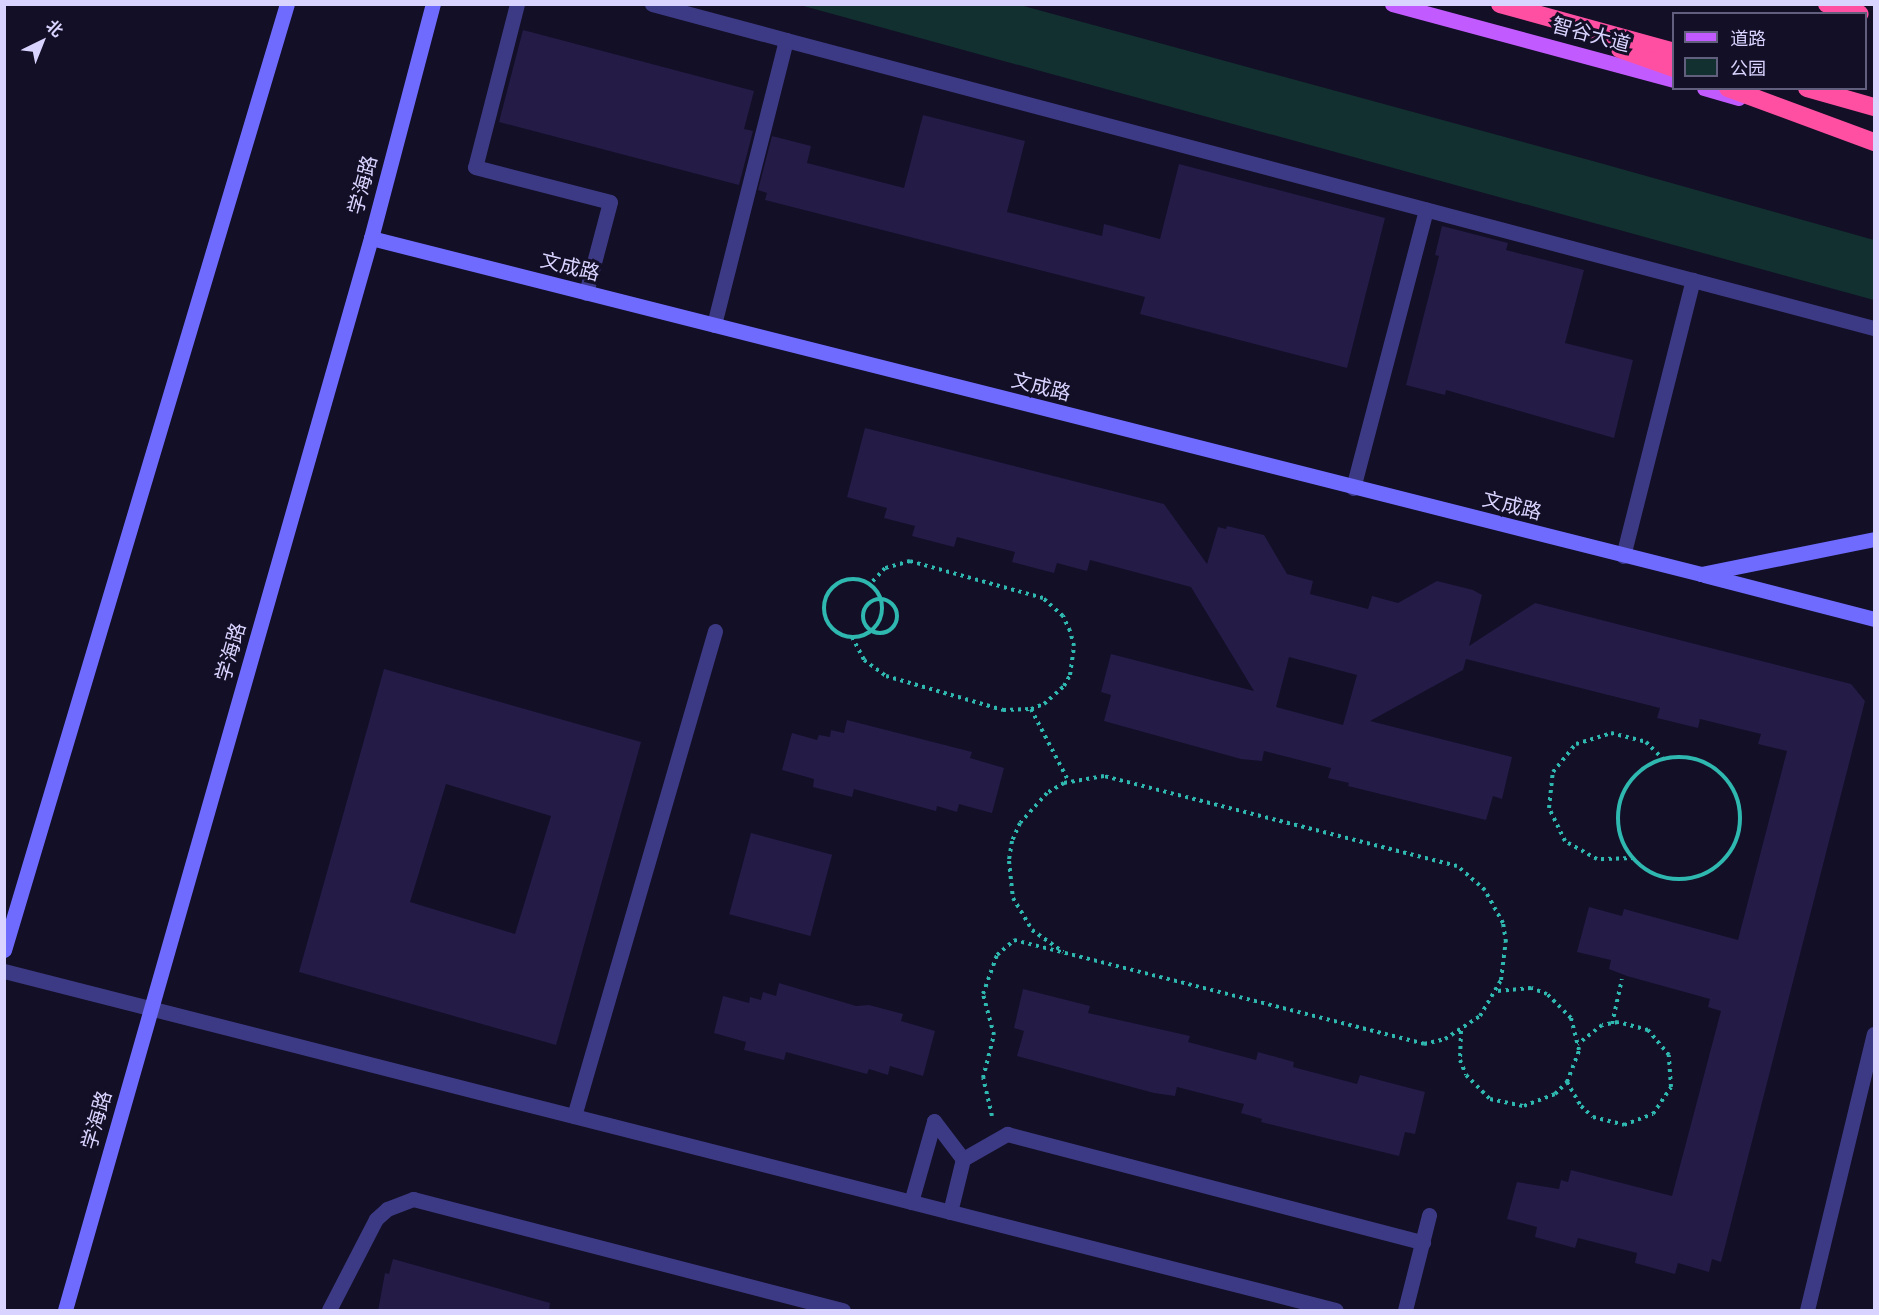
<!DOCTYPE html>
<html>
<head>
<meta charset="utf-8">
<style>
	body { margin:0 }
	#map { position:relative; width:1879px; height:1315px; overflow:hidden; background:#130f26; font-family:"Public Sans","Noto Sans SC",sans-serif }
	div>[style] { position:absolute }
	.green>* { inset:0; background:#12302f }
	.building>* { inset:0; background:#241b47; transform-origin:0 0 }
	.path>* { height:4px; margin-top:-2px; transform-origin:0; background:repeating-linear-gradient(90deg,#2fb8b0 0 3px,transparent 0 7.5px) }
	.path>.ring { margin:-2px; padding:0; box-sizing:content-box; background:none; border:4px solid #2fb8b0; border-radius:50% }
	.lane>* { height:15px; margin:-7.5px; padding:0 7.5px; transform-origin:7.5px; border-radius:7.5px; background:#3d3a85 }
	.street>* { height:15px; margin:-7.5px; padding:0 7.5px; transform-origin:7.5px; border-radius:7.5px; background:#3d3a85 }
	.secondary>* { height:15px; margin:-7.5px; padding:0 7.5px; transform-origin:7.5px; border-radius:7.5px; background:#6f6bff }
	.primary>* { height:15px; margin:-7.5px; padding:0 7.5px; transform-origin:7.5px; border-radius:7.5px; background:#c25bff }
	.highway>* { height:18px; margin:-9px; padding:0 9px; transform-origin:9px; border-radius:9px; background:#ff4fa3 }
	.highway-bridge>* { height:18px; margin:-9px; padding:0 9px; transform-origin:9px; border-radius:9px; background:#ff4fa3 }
	span { translate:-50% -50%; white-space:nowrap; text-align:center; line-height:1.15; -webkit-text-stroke:6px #130f26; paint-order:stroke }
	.street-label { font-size:20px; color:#d9d4ff }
	.frame { position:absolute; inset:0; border:6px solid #d9d4ff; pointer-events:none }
	.legend { position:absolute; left:1672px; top:12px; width:195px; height:78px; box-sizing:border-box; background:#130f26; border:2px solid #625e7d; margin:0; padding:8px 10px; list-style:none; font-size:18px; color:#d9d4ff }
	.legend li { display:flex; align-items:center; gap:12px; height:30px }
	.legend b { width:30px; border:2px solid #625e7d }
	.north { position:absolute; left:12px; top:12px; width:60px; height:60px; -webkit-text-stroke:4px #130f26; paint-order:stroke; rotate:43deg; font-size:16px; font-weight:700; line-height:24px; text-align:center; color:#d9d4ff }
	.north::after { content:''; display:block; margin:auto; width:21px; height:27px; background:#d9d4ff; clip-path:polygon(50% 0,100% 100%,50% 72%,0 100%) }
</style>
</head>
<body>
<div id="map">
	<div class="green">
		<div style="clip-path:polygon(800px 5px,1020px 5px,1600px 163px,1874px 240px,1874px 300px)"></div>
	</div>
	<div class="building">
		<div style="clip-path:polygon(523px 30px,754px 91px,744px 129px,753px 131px,739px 185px,499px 122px)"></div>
		<div style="clip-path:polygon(923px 115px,1025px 141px,1007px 212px,1102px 236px,1104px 224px,1160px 239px,1179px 164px,1385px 218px,1347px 368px,1140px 314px,1145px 297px,765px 200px,767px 193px,758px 190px,772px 136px,811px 146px,807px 163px,904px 188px)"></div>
		<div style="clip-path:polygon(1442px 226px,1508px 243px,1506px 250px,1584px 270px,1565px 343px,1633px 360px,1614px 438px,1446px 390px,1445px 395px,1406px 385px,1439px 256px,1435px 255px)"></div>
		<div style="clip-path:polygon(evenodd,865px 428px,1164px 504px,1207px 564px,1218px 527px,1226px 529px,1227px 526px,1264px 535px,1287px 574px,1313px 581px,1310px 594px,1368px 609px,1372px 596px,1398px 603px,1437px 581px,1473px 590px,1482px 595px,1469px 646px,1535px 603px,1851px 684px,1865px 701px,1721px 1262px,1712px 1259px,1709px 1272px,1678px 1263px,1675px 1274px,1635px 1263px,1637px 1253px,1578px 1238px,1575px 1248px,1535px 1237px,1537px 1227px,1507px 1219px,1517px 1182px,1559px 1189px,1561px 1180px,1568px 1182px,1571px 1170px,1672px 1196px,1721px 1011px,1708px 1007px,1710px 999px,1627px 976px,1609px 969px,1611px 960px,1577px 952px,1589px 907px,1622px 916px,1624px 909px,1738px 940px,1787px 751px,1758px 744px,1761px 734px,1700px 719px,1698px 728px,1657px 718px,1660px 708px,1466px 659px,1463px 670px,1370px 721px,1512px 757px,1502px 799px,1493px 796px,1486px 820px,1348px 786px,1349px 783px,1328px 778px,1331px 768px,1264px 751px,1262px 761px,1241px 759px,1104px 721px,1111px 695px,1101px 692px,1111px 654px,1254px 691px,1191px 587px,1090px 560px,1087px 571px,1057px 563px,1054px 573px,1012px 562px,1015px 552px,957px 537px,954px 547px,912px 536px,915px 526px,884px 518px,887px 508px,847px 497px,865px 428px,1289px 657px,1357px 675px,1343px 725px,1276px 707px,1289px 657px)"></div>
		<div style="clip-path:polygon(evenodd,384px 669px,641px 742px,556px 1045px,299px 972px,384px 669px,446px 784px,551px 816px,515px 934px,410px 902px,446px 784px)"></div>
		<div style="clip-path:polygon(847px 720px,972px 752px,970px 758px,1004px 768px,992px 813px,959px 804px,957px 812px,937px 806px,936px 811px,854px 789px,852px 797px,813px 787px,814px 779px,782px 770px,792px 733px,817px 740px,819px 735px,830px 737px,831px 730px,844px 733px)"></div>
		<div style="left:751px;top:833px;width:84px;height:84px;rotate:15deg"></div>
		<div style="clip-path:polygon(779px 983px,856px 1006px,869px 1005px,903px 1014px,901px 1021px,935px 1031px,923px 1076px,890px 1066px,888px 1075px,869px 1069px,867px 1074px,786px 1052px,784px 1060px,744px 1050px,746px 1042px,714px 1033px,723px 996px,749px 1003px,750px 997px,761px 1000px,763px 992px,776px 996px)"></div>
		<div style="clip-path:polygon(1023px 989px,1090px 1006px,1088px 1013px,1190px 1036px,1188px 1042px,1256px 1060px,1258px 1052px,1294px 1062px,1293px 1067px,1357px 1084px,1360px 1075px,1425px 1092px,1415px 1134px,1405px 1132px,1399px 1156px,1261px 1122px,1262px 1119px,1241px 1113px,1244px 1104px,1177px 1087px,1175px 1096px,1154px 1093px,1017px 1056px,1024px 1031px,1014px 1028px)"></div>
		<div style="clip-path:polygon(393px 1259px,550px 1303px,549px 1311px,378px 1311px,385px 1273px,389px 1274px)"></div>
	</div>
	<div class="path">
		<div class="ring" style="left:824px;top:579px;width:54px;height:54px"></div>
		<div class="ring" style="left:863px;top:599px;width:30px;height:30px"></div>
		<div style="left:852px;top:637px;width:26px;rotate:62deg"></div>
		<div style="left:864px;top:660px;width:27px;rotate:36deg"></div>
		<div style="left:886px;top:676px;width:122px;rotate:16.2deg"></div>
		<div style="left:1003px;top:710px;width:28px;rotate:-2deg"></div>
		<div style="left:1031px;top:709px;width:14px;rotate:-21deg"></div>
		<div style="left:1044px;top:704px;width:27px;rotate:-42deg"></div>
		<div style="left:1064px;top:686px;width:13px;rotate:-61deg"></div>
		<div style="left:1070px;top:675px;width:29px;rotate:-82deg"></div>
		<div style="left:1074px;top:646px;width:16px;rotate:-105deg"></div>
		<div style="left:1070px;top:631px;width:17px;rotate:-115deg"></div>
		<div style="left:1063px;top:616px;width:27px;rotate:-138deg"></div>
		<div style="left:1043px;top:598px;width:138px;rotate:-164.5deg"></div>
		<div style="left:910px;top:561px;width:26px;rotate:164deg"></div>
		<div style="left:885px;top:568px;width:22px;rotate:133deg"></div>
		<div style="left:1031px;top:709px;width:82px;rotate:62.5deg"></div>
		<div class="ring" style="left:1618px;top:757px;width:118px;height:118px"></div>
		<div style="left:1634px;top:858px;width:37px;rotate:178deg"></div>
		<div style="left:1597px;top:859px;width:37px;rotate:-151deg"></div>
		<div style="left:1565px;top:841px;width:37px;rotate:-116deg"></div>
		<div style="left:1549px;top:808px;width:36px;rotate:-84deg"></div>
		<div style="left:1553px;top:772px;width:36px;rotate:-51deg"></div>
		<div style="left:1576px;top:744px;width:37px;rotate:-17deg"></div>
		<div style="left:1611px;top:733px;width:36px;rotate:14deg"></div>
		<div style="left:1646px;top:742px;width:25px;rotate:45deg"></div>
		<div style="left:1612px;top:1024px;width:46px;rotate:-77.5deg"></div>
		<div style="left:1461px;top:1031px;width:29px;rotate:92deg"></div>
		<div style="left:1460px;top:1060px;width:16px;rotate:68deg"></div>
		<div style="left:1466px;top:1075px;width:34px;rotate:45deg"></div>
		<div style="left:1490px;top:1099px;width:35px;rotate:12deg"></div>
		<div style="left:1524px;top:1106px;width:33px;rotate:-21deg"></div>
		<div style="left:1555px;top:1094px;width:17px;rotate:-45deg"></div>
		<div style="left:1567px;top:1082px;width:34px;rotate:-69deg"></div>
		<div style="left:1579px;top:1050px;width:33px;rotate:-104deg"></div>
		<div style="left:1571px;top:1018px;width:34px;rotate:-135deg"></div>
		<div style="left:1547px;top:994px;width:17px;rotate:-159deg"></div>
		<div style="left:1531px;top:988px;width:34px;rotate:175deg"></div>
		<div style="left:1567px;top:1082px;width:28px;rotate:60deg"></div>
		<div style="left:1581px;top:1106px;width:16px;rotate:43deg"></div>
		<div style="left:1593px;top:1117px;width:32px;rotate:14deg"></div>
		<div style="left:1624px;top:1125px;width:31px;rotate:-21deg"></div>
		<div style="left:1653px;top:1114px;width:32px;rotate:-56deg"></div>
		<div style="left:1671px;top:1087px;width:32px;rotate:-94deg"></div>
		<div style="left:1669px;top:1055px;width:33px;rotate:-130deg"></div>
		<div style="left:1648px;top:1030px;width:31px;rotate:-165deg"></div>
		<div style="left:1618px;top:1022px;width:16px;rotate:169deg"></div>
		<div style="left:1602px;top:1025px;width:31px;rotate:142deg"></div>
		<div style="left:992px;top:1116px;width:39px;rotate:-103deg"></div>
		<div style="left:983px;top:1078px;width:44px;rotate:-75.7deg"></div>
		<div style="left:994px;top:1035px;width:42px;rotate:-105deg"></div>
		<div style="left:983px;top:994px;width:41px;rotate:-70.3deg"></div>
		<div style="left:997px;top:955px;width:23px;rotate:-41deg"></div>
		<div style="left:1014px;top:940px;width:423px;rotate:14.2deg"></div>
		<div style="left:1424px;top:1044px;width:22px;rotate:-13deg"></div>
		<div style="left:1445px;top:1039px;width:42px;rotate:-33.3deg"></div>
		<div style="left:1480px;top:1016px;width:42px;rotate:-59.7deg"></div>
		<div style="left:1501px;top:980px;width:38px;rotate:-83deg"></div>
		<div style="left:1506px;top:942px;width:19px;rotate:-99deg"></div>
		<div style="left:1503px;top:923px;width:38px;rotate:-119deg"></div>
		<div style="left:1485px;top:890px;width:37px;rotate:-139deg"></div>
		<div style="left:1457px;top:866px;width:364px;rotate:-165.7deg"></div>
		<div style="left:1104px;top:776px;width:41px;rotate:170.1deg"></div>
		<div style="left:1064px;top:783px;width:20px;rotate:150deg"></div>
		<div style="left:1047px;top:793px;width:40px;rotate:132deg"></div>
		<div style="left:1020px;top:823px;width:20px;rotate:114deg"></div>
		<div style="left:1012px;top:841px;width:20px;rotate:99deg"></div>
		<div style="left:1009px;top:861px;width:37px;rotate:84deg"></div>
		<div style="left:1013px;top:898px;width:37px;rotate:59deg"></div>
		<div style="left:1032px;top:930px;width:38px;rotate:35deg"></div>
	</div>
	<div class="lane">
		<div style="left:517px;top:4px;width:168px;rotate:104.4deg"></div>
		<div style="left:475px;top:167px;width:139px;rotate:14.5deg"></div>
		<div style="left:610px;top:202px;width:94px;rotate:104.8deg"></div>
		<div style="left:652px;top:4px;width:139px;rotate:15deg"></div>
		<div style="left:786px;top:40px;width:294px;rotate:104.2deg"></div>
		<div style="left:786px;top:40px;width:1125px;rotate:14.83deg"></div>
		<div style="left:1353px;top:488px;width:288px;rotate:-75.3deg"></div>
		<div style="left:1623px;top:556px;width:285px;rotate:-75.8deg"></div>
		<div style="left:574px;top:1116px;width:505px;rotate:-73.79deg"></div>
		<div style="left:911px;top:1202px;width:84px;rotate:-74.1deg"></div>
		<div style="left:934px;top:1121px;width:48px;rotate:52.7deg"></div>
		<div style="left:950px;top:1212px;width:55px;rotate:-76.2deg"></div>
		<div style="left:963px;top:1159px;width:51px;rotate:-29.6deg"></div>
		<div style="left:1007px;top:1134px;width:430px;rotate:14.6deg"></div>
		<div style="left:329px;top:1310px;width:102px;rotate:-62.7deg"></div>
		<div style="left:376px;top:1219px;width:15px;rotate:-42deg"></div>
		<div style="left:387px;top:1209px;width:28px;rotate:-21deg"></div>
		<div style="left:413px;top:1199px;width:444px;rotate:14.5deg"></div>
		<div style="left:1405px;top:1310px;width:98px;rotate:-75.8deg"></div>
	</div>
	<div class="street">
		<div style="left:4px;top:971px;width:1374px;rotate:14.28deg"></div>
		<div style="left:1807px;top:1310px;width:284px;rotate:-76.4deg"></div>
	</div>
	<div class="secondary">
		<div style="left:371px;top:238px;width:1372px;rotate:14.18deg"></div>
		<div style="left:1701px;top:574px;width:177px;rotate:-11.4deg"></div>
		<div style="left:1704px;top:575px;width:176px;rotate:14.5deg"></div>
		<div style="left:4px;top:950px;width:987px;rotate:-73.35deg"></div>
		<div style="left:65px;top:1310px;width:1115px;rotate:-74.07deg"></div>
		<div style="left:371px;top:238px;width:242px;rotate:-75.2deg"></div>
	</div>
	<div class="primary">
		<div style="left:1392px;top:4px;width:292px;rotate:15.1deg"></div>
		<div style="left:1704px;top:88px;width:36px;rotate:16deg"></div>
	</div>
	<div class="highway">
		<div style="left:1500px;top:4px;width:180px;rotate:15.4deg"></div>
		<div style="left:1827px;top:4px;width:34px;rotate:17deg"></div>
		<div style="left:1620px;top:49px;width:57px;rotate:19.4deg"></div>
		<div style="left:1807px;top:88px;width:70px;rotate:15.8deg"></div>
	</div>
	<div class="highway-bridge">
		<div style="left:1728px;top:88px;width:156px;rotate:20.3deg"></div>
	</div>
	<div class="street-label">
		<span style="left:1591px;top:35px;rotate:15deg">智谷大道</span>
		<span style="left:363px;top:185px;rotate:-75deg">学海路</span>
		<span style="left:570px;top:267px;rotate:14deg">文成路</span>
		<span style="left:1041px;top:387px;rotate:14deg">文成路</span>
		<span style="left:1512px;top:506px;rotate:14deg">文成路</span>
		<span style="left:231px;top:652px;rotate:-74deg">学海路</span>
		<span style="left:97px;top:1120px;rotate:-74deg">学海路</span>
	</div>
	<div class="frame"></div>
	<ul class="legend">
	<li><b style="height:8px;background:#c25bff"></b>道路</li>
	<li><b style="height:16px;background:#12302f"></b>公园</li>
	</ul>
	<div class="north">北</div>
</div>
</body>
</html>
